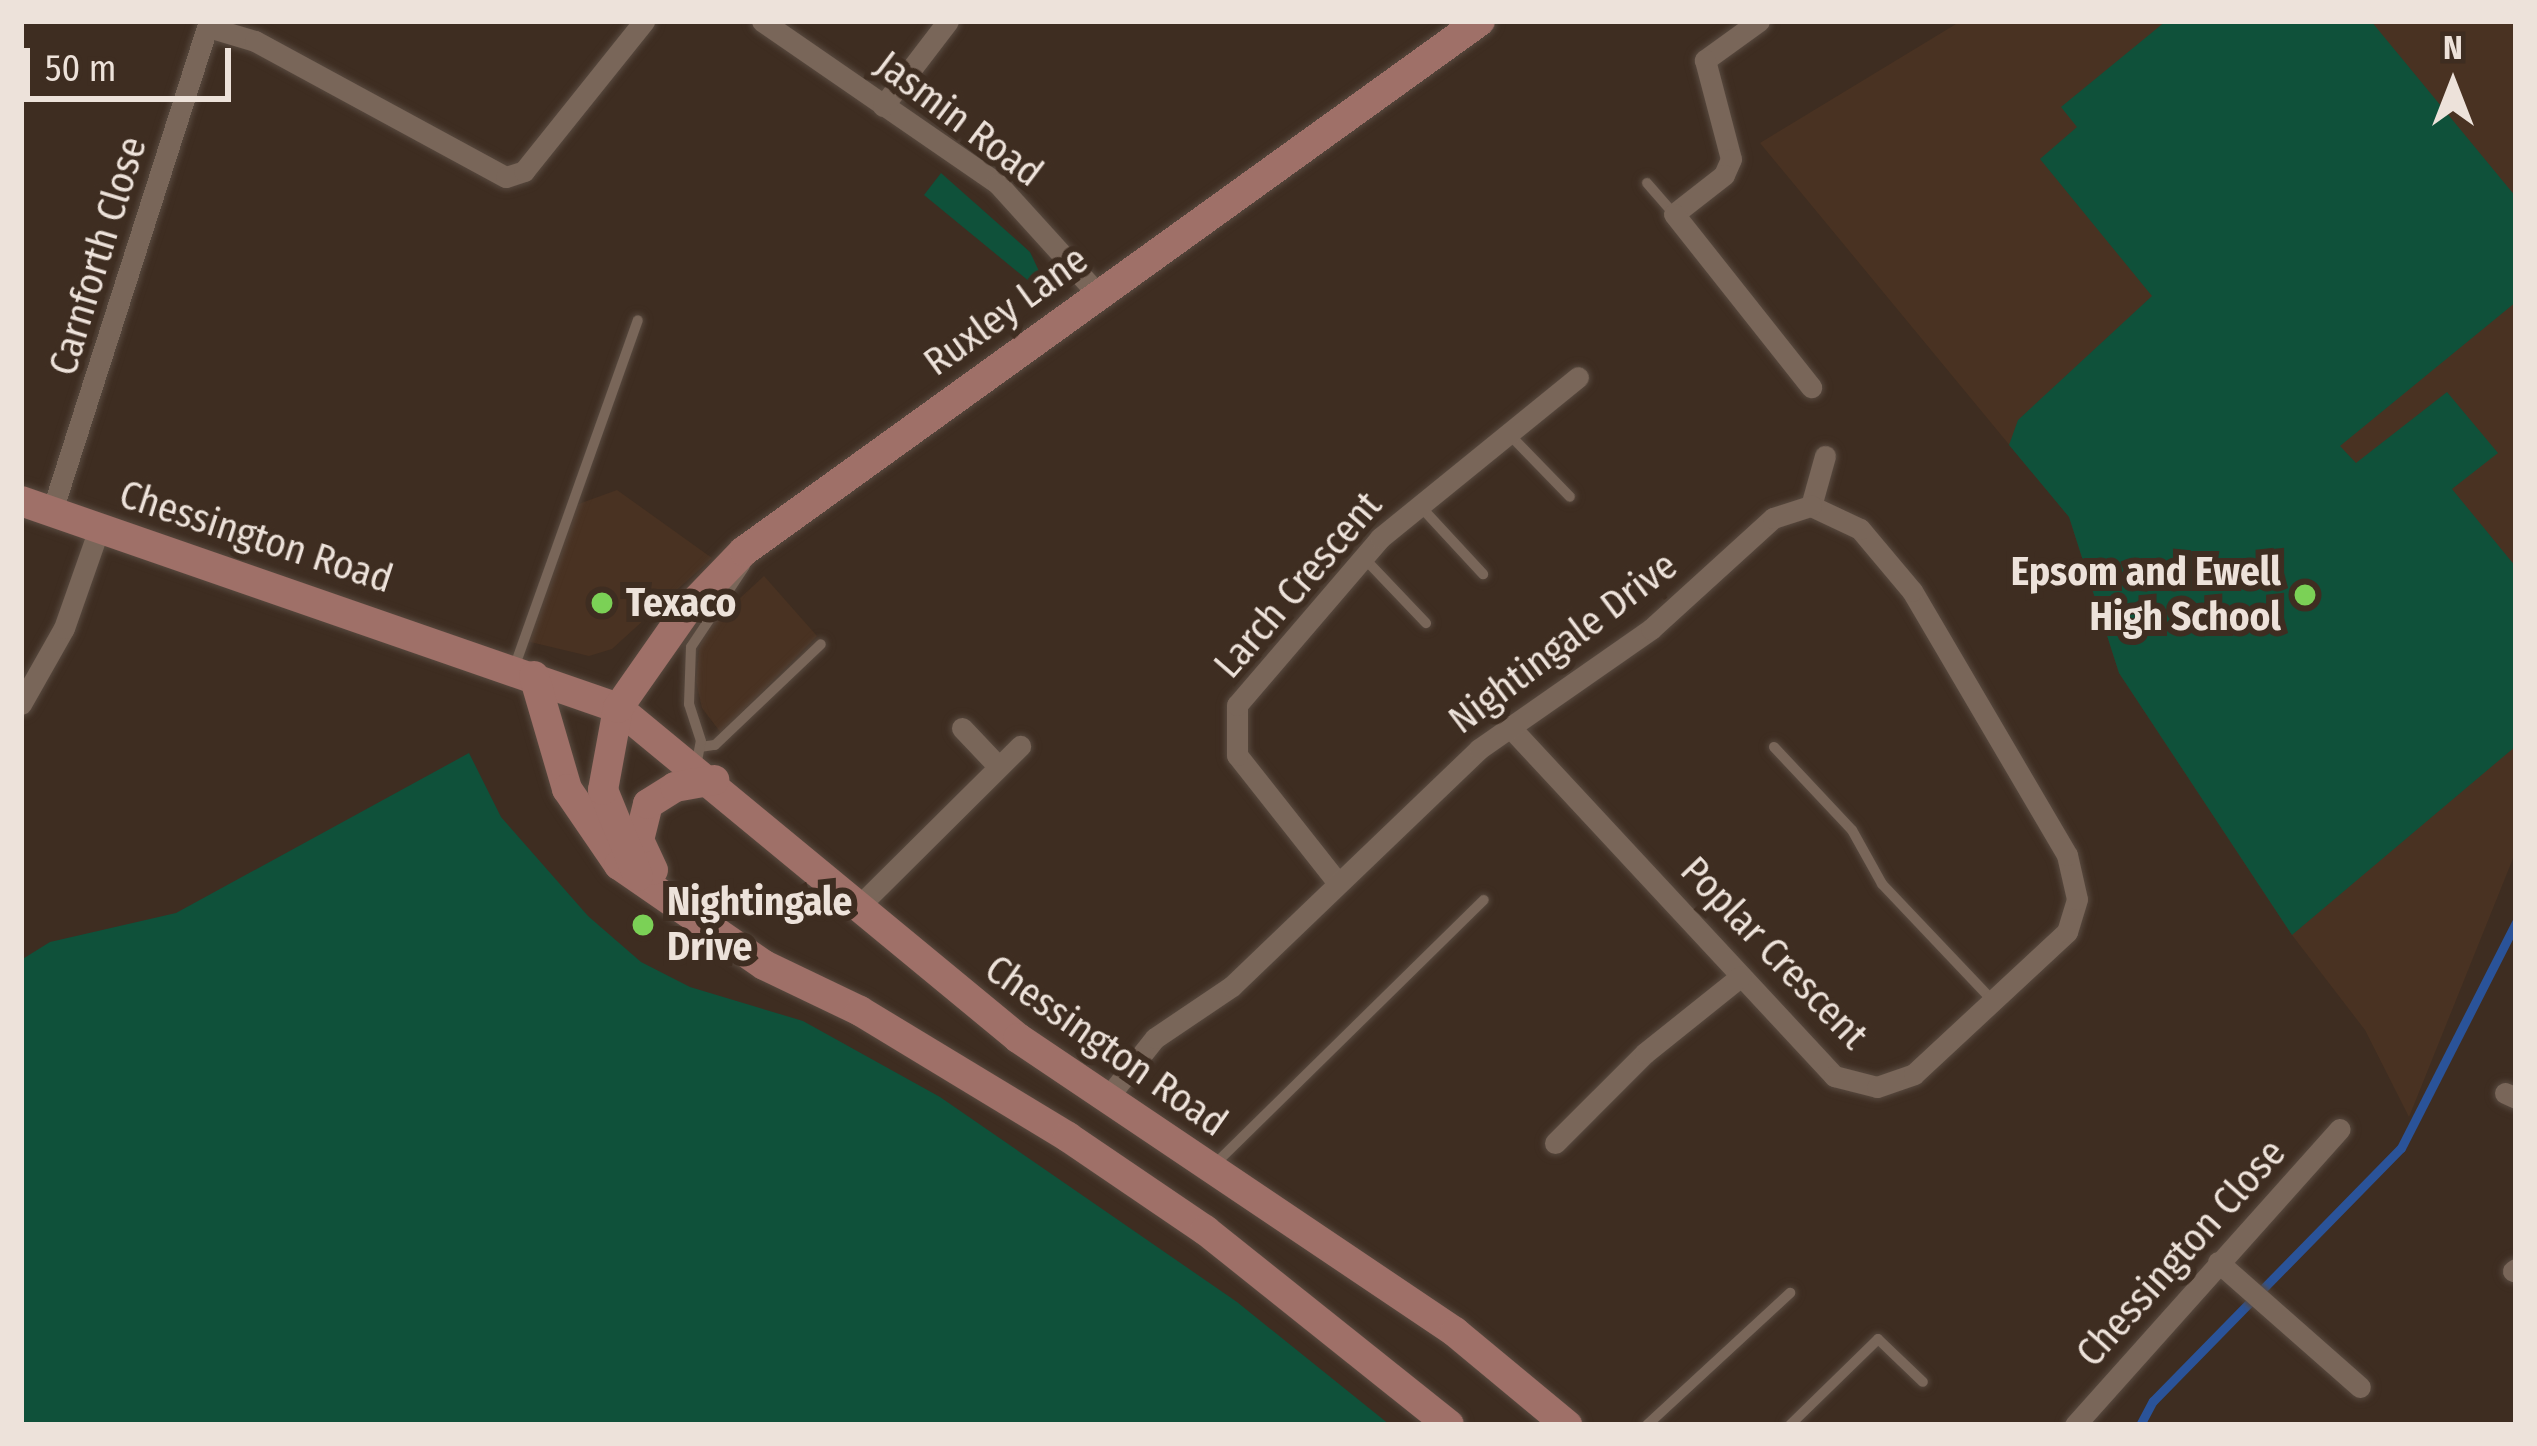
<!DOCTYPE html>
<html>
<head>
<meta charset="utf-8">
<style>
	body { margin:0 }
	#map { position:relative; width:2537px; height:1446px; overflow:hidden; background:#3e2d21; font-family:"Fira Sans Condensed",sans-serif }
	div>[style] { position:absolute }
	.built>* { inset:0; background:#493222 }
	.green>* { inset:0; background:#0f513a }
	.stream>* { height:9px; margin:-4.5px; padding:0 4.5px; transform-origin:4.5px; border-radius:4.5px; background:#2a5399 }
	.roads { filter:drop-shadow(0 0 3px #584a40) drop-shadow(0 0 3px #584a40) }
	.lane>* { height:10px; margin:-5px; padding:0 5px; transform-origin:5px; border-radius:5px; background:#796659 }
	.street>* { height:21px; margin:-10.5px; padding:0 10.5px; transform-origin:10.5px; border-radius:10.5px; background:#796659 }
	.secondary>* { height:30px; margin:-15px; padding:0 15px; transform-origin:15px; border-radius:15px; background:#9f7068 }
	.dots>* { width:33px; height:33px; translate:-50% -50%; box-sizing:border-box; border:6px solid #3e2d21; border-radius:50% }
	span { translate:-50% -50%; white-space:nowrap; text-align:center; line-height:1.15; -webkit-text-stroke:12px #3e2d21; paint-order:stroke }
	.street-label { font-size:39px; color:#ede2da }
	.poi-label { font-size:39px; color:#ede2da; font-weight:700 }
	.right { translate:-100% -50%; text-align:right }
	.left { translate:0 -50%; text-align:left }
	.frame { position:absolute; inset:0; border:24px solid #ede2da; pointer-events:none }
	.north { position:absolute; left:2393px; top:24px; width:120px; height:120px; -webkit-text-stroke:9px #3e2d21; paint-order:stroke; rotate:0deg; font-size:33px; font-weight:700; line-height:48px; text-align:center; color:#ede2da }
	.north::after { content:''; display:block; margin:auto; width:42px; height:54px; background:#ede2da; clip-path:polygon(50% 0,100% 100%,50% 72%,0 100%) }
	.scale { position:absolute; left:24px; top:48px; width:207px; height:54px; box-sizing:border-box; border:6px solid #ede2da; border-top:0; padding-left:15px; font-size:36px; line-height:42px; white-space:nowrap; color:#ede2da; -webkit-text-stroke:9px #3e2d21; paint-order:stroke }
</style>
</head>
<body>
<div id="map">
	<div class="built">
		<div style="clip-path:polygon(1961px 21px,2516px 21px,2516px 851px,2409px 1117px,2365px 1030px,2292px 935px,2119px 673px,2069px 517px,1760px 143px)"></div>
		<div style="clip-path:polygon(617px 490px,712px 558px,612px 649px,589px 656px,522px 640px,573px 506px)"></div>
		<div style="clip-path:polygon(764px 576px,817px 636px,721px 733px,702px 708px,696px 681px,701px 634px)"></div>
	</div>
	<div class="green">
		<div style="clip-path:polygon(2166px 21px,2371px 21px,2516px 197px,2516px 302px,2340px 446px,2356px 463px,2447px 392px,2498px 453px,2452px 489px,2516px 567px,2516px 746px,2292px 935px,2119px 673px,2069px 517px,2009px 445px,2018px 420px,2152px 296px,2040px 159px,2077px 127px,2061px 107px)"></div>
		<div style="clip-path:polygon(941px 173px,1030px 252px,1053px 301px,924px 195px)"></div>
		<div style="clip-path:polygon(469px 753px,501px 817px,588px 916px,641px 962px,690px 987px,803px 1021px,940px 1097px,1237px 1302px,1390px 1425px,21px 1425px,21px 960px,50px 942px,176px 913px)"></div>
	</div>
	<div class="stream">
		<div style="left:2140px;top:1425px;width:27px;rotate:-62deg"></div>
		<div style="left:2153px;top:1401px;width:354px;rotate:-45.6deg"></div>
		<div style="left:2401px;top:1148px;width:254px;rotate:-63deg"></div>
	</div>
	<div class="roads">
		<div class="lane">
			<div style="left:1647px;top:183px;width:41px;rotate:48.9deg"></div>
			<div style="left:1510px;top:435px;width:86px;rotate:45.9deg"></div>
			<div style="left:1420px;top:506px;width:93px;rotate:47.2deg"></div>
			<div style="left:1364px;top:558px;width:90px;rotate:46.4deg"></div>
			<div style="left:514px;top:668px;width:369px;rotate:-70.4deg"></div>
			<div style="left:700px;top:747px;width:15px;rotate:-8deg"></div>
			<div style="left:715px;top:745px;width:146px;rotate:-43.6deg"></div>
			<div style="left:1774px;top:747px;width:114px;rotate:46.8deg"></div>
			<div style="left:1852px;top:830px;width:62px;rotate:60.9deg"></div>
			<div style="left:1882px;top:884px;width:160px;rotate:46.5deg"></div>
			<div style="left:696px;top:766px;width:25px;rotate:-79deg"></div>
			<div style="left:701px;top:741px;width:39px;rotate:-108deg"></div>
			<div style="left:689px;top:704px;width:57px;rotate:-88deg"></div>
			<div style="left:691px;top:647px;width:97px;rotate:-56.3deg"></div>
			<div style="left:1212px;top:1167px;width:381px;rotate:-44.5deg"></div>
			<div style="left:1647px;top:1425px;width:195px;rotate:-42.7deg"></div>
			<div style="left:1790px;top:1425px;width:123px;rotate:-44.3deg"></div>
			<div style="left:1878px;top:1339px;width:62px;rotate:43.7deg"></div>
		</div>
		<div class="street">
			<div style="left:762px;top:21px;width:287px;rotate:34.6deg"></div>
			<div style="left:998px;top:184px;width:147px;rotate:47.8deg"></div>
			<div style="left:1759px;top:21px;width:67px;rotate:144.2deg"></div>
			<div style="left:1705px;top:60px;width:102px;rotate:75.3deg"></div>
			<div style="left:1731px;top:159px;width:17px;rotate:114deg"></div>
			<div style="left:1724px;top:175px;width:63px;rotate:142deg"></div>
			<div style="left:1674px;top:214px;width:221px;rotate:51.6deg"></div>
			<div style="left:208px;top:27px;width:49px;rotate:16.6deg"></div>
			<div style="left:255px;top:41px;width:285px;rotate:28.5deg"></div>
			<div style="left:506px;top:177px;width:19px;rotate:-18deg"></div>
			<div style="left:524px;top:171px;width:192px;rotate:-51.3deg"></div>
			<div style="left:883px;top:106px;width:107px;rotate:-52.6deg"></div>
			<div style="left:1811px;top:506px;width:52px;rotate:-74.4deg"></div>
			<div style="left:52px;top:511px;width:515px;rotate:-72.23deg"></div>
			<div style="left:21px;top:704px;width:87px;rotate:-60.5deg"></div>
			<div style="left:64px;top:628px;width:108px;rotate:-70.6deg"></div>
			<div style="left:1509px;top:726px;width:478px;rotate:47.1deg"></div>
			<div style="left:1834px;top:1076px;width:44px;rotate:14.3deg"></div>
			<div style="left:1877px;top:1087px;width:39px;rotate:-19deg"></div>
			<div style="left:1914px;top:1074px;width:209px;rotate:-42.9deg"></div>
			<div style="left:2067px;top:932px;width:34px;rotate:-73deg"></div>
			<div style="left:2077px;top:899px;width:45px;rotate:-102.8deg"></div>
			<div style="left:2067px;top:855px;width:306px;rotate:-120.4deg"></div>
			<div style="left:1912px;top:591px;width:81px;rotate:-130deg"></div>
			<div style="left:1860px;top:529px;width:54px;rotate:-154.9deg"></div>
			<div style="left:962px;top:728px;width:51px;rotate:46.6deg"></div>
			<div style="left:1338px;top:883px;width:163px;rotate:-128.3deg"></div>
			<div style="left:1237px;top:755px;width:50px;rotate:-90deg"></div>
			<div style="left:1237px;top:705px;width:220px;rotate:-49.4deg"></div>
			<div style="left:1380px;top:538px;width:255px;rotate:-39.1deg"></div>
			<div style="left:862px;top:903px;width:223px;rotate:-44.8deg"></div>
			<div style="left:2505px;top:1093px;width:12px;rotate:24deg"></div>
			<div style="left:1108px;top:1097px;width:75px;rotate:-51.5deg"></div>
			<div style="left:1155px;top:1038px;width:93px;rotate:-34deg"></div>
			<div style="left:1232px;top:986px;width:342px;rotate:-43.8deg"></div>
			<div style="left:1479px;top:749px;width:210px;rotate:-34.9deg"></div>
			<div style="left:1651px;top:629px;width:165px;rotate:-42.3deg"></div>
			<div style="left:1773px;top:518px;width:40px;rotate:-18deg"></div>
			<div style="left:1555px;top:1143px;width:127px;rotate:-45deg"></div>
			<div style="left:1645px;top:1053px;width:123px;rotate:-38.7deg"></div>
			<div style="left:2218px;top:1262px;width:189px;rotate:41.4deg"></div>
			<div style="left:2513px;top:1271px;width:4px;rotate:-34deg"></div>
			<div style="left:2075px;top:1425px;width:397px;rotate:-48.2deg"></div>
		</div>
		<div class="secondary">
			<div style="left:21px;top:501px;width:632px;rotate:19.12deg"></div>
			<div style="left:618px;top:708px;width:519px;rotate:39.52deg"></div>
			<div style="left:1018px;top:1038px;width:527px;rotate:33.93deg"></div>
			<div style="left:1455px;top:1332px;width:146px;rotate:39.7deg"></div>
			<div style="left:534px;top:676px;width:118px;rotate:73.7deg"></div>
			<div style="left:567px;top:789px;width:92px;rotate:55.6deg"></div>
			<div style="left:619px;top:865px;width:176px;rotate:34.6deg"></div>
			<div style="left:764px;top:965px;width:106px;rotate:25.6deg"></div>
			<div style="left:860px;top:1011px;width:243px;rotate:31.2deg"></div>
			<div style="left:1068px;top:1137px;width:166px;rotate:34.2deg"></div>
			<div style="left:1205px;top:1230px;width:312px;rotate:38.6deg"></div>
			<div style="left:653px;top:870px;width:33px;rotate:-115deg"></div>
			<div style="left:639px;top:840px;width:37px;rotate:-76deg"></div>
			<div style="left:648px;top:804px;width:32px;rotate:-32deg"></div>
			<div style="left:675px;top:787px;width:40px;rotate:-10deg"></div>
			<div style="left:638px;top:876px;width:93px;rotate:-112.1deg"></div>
			<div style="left:603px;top:790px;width:83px;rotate:-79.6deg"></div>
			<div style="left:618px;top:708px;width:118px;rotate:-55deg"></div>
			<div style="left:686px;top:611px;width:83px;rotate:-46deg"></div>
			<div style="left:744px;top:551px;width:907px;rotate:-35.76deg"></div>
		</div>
	</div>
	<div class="dots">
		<div style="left:2305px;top:595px;background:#7bd156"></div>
		<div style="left:602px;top:603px;background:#7bd156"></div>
		<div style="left:643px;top:925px;background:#7bd156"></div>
	</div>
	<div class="street-label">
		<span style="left:959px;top:119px;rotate:37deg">Jasmin Road</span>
		<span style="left:98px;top:256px;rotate:-73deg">Carnforth Close</span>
		<span style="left:1006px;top:311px;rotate:-36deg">Ruxley Lane</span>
		<span style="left:256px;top:537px;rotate:18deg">Chessington Road</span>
		<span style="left:1298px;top:585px;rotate:-49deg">Larch Crescent</span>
		<span style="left:1563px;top:643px;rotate:-37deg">Nightingale Drive</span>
		<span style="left:1774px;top:953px;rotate:46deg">Poplar Crescent</span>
		<span style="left:1106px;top:1046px;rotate:35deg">Chessington Road</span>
		<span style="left:2181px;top:1253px;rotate:-48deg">Chessington Close</span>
	</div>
	<div class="poi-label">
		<span class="right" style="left:2281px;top:595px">Epsom and Ewell<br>High School</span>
		<span class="left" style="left:626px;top:603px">Texaco</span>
		<span class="left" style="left:667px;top:925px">Nightingale<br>Drive</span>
	</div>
	<div class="frame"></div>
	<div class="north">N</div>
	<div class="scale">50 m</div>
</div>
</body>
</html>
